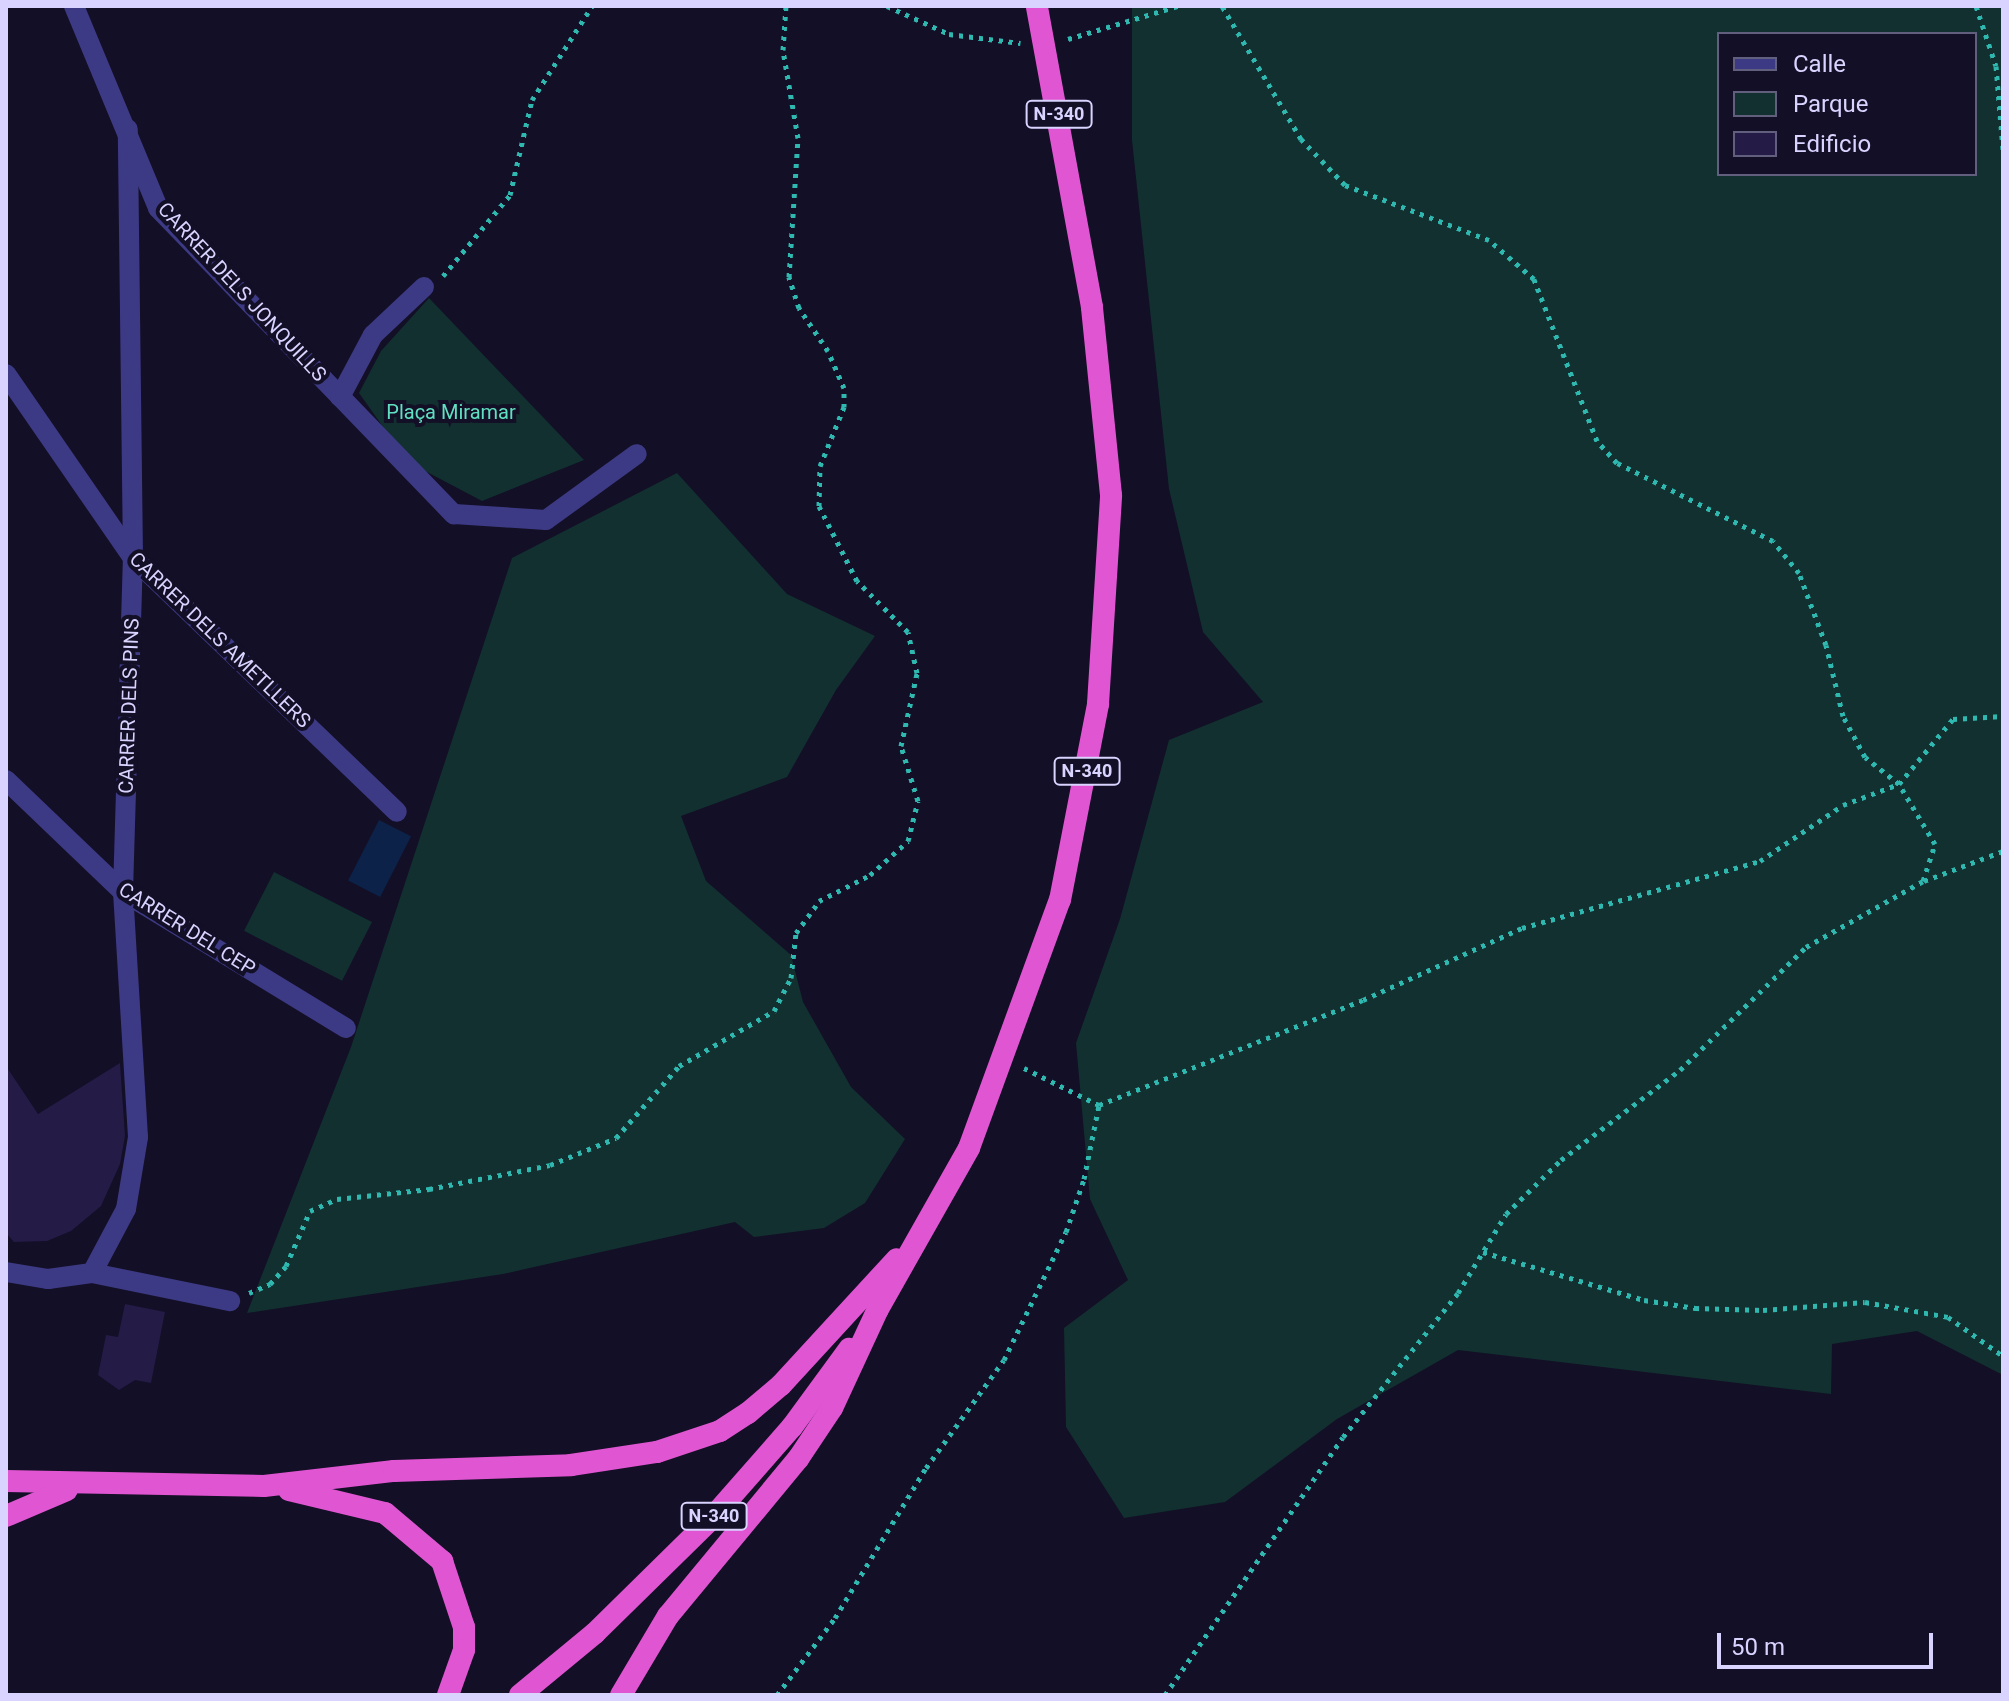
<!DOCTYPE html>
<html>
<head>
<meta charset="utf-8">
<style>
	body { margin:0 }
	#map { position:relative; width:2009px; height:1701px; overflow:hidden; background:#130f26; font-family:Roboto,sans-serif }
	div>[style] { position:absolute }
	.green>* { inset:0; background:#12302f; transform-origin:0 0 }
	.water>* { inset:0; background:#0c2248; transform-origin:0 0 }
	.building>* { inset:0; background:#241b47 }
	.path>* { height:5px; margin-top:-2.5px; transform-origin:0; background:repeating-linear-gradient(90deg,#2fb8b0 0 4px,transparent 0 10px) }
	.minor>* { height:20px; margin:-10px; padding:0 10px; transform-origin:10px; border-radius:10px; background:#3d3a85 }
	.trunk>* { height:22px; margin:-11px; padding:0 11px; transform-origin:11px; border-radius:11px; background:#e055d1 }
	span { translate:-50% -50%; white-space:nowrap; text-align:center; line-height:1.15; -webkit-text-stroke:8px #130f26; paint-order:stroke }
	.shield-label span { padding:2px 6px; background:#130f26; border:2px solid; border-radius:6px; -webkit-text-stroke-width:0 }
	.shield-label { font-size:18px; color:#d9d4ff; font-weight:700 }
	.street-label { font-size:20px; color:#d9d4ff }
	.park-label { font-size:20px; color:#5fe0c0 }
	.frame { position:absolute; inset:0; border:8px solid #d9d4ff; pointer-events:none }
	.legend { position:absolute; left:1717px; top:32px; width:260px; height:144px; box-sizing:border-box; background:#130f26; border:2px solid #625e7d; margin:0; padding:10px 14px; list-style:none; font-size:24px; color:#d9d4ff }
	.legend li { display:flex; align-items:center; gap:16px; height:40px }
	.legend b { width:40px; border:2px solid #625e7d }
	.scale { position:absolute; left:1717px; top:1633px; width:216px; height:36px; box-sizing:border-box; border:4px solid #d9d4ff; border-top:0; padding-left:10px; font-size:24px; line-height:28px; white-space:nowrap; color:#d9d4ff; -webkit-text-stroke:6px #130f26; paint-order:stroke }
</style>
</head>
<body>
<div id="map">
	<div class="green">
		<div style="clip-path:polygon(evenodd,1132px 6px,2003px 6px,2003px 1375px,1917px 1331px,1832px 1344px,1831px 1394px,1458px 1350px,1337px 1419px,1225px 1502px,1124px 1518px,1066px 1427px,1064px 1328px,1128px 1280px,1090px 1199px,1076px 1043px,1120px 919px,1169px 740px,1263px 702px,1203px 632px,1169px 489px,1132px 140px,1132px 6px,1719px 34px,1975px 34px,1975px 174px,1719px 174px,1719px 34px)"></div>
		<div style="clip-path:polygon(429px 298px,584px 460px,482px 501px,408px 462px,359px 393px,381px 351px)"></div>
		<div style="clip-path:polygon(677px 473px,787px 594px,875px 636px,836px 690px,787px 777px,681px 816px,706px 881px,791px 955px,803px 1002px,851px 1087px,905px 1139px,865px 1203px,824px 1228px,754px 1237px,735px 1222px,503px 1274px,247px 1313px,351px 1047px,512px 558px)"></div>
		<div style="left:274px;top:872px;width:110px;height:66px;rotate:27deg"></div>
	</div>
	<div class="water">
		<div style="left:379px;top:820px;width:36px;height:68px;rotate:27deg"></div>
	</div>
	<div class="building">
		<div style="clip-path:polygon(120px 1063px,125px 1136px,120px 1164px,101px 1206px,71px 1231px,47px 1241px,14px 1242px,6px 1233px,6px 1066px,38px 1114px)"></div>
		<div style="clip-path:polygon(125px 1304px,165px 1312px,151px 1383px,135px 1380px,119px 1390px,98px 1375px,106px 1335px,118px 1337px)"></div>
	</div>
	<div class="path">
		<div style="left:887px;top:6px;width:68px;rotate:24.3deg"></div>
		<div style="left:949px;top:34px;width:72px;rotate:7.2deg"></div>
		<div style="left:1976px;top:6px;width:63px;rotate:71.6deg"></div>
		<div style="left:1996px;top:66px;width:84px;rotate:85.2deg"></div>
		<div style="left:1068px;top:39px;width:115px;rotate:-16.7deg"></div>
		<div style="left:443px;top:276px;width:105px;rotate:-50.4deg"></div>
		<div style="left:510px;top:195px;width:98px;rotate:-77deg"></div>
		<div style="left:532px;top:100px;width:112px;rotate:-57.4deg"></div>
		<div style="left:1924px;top:881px;width:85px;rotate:-20.8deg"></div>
		<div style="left:1024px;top:1068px;width:84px;rotate:26.3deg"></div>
		<div style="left:1099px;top:1105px;width:284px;rotate:-21.7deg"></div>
		<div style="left:1363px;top:1000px;width:175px;rotate:-24.4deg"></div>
		<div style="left:1522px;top:928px;width:247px;rotate:-15.7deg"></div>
		<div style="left:1760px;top:861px;width:100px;rotate:-34deg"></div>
		<div style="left:1843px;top:805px;width:60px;rotate:-20.6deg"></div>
		<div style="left:1899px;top:784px;width:85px;rotate:-50.3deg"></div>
		<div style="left:1953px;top:719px;width:50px;rotate:-3.4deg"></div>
		<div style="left:1483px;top:1252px;width:168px;rotate:16.6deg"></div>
		<div style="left:1644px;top:1300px;width:52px;rotate:8.9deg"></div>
		<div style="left:1695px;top:1308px;width:68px;rotate:1.7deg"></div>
		<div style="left:1763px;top:1310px;width:102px;rotate:-4.5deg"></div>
		<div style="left:1865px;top:1302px;width:84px;rotate:10.2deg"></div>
		<div style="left:1948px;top:1317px;width:67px;rotate:35.3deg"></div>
		<div style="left:249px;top:1293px;width:23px;rotate:-23deg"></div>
		<div style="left:270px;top:1284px;width:24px;rotate:-48deg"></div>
		<div style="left:286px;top:1266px;width:60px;rotate:-66.4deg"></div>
		<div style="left:310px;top:1211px;width:30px;rotate:-24deg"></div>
		<div style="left:337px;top:1199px;width:93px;rotate:-6.2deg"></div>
		<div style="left:429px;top:1189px;width:123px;rotate:-11.2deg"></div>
		<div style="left:550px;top:1165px;width:71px;rotate:-22.2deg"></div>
		<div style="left:616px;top:1138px;width:96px;rotate:-48.8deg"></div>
		<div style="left:679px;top:1066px;width:110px;rotate:-30.1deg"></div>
		<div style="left:774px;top:1011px;width:37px;rotate:-63deg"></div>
		<div style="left:791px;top:978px;width:45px;rotate:-83.7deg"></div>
		<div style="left:796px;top:933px;width:39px;rotate:-54deg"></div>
		<div style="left:819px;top:901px;width:57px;rotate:-27deg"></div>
		<div style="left:870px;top:875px;width:51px;rotate:-41.8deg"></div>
		<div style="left:908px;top:841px;width:41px;rotate:-76deg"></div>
		<div style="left:918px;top:801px;width:58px;rotate:-107.2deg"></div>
		<div style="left:901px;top:746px;width:75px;rotate:-77.6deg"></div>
		<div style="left:917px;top:673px;width:42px;rotate:-102.4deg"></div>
		<div style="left:908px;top:632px;width:72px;rotate:-135deg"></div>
		<div style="left:857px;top:581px;width:84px;rotate:-116.9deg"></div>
		<div style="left:819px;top:506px;width:40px;rotate:-88.6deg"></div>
		<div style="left:820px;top:466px;width:64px;rotate:-67.9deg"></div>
		<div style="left:844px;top:407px;width:19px;rotate:-90deg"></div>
		<div style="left:844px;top:388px;width:40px;rotate:-113.4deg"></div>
		<div style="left:828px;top:351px;width:52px;rotate:-124deg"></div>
		<div style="left:799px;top:308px;width:33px;rotate:-108deg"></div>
		<div style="left:789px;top:277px;width:139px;rotate:-86.3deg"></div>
		<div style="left:798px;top:138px;width:89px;rotate:-99.7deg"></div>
		<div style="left:783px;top:50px;width:44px;rotate:-86.1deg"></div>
		<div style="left:777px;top:1695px;width:96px;rotate:-53deg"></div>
		<div style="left:835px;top:1618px;width:175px;rotate:-58.8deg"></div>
		<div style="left:926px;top:1468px;width:133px;rotate:-54.2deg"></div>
		<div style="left:1004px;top:1360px;width:142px;rotate:-64.2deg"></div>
		<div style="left:1066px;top:1232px;width:56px;rotate:-71.2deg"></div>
		<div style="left:1084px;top:1179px;width:76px;rotate:-78.5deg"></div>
		<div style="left:1165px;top:1695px;width:313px;rotate:-55.4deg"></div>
		<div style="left:1343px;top:1437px;width:184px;rotate:-51.4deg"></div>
		<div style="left:1458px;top:1293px;width:92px;rotate:-58.7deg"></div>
		<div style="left:1506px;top:1214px;width:77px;rotate:-44.5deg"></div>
		<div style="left:1561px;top:1160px;width:149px;rotate:-37.1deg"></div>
		<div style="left:1680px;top:1070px;width:176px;rotate:-44.3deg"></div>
		<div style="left:1806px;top:947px;width:134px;rotate:-29.4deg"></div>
		<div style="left:1923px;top:881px;width:39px;rotate:-72deg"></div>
		<div style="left:1935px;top:844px;width:70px;rotate:-121deg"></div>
		<div style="left:1899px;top:784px;width:43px;rotate:-141.5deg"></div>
		<div style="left:1865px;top:757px;width:47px;rotate:-118.2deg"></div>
		<div style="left:1843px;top:716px;width:73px;rotate:-103.5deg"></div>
		<div style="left:1826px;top:645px;width:77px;rotate:-110.6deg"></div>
		<div style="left:1799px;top:573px;width:41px;rotate:-129.1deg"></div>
		<div style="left:1773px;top:541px;width:174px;rotate:-153.4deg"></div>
		<div style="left:1617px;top:463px;width:30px;rotate:-132deg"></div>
		<div style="left:1597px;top:441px;width:174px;rotate:-111.3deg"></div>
		<div style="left:1534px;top:279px;width:60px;rotate:-139.1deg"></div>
		<div style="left:1489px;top:240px;width:154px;rotate:-159.1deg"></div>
		<div style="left:1345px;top:185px;width:64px;rotate:-133.7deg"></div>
		<div style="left:1301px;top:139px;width:155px;rotate:-120.7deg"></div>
	</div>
	<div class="minor">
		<div style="left:74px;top:6px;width:219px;rotate:67.4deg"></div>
		<div style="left:158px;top:208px;width:426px;rotate:46deg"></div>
		<div style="left:454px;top:514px;width:92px;rotate:3.7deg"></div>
		<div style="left:546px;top:520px;width:112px;rotate:-36deg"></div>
		<div style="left:6px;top:374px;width:224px;rotate:55.4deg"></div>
		<div style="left:133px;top:558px;width:366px;rotate:43.9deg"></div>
		<div style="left:340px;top:397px;width:70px;rotate:-62deg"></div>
		<div style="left:373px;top:335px;width:70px;rotate:-43.3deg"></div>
		<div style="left:6px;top:780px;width:162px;rotate:43.7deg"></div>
		<div style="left:123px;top:892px;width:261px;rotate:31.4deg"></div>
		<div style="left:6px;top:1272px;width:43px;rotate:9.5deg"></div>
		<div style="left:48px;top:1279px;width:44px;rotate:-7.8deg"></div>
		<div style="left:92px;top:1273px;width:141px;rotate:11.5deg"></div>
		<div style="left:92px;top:1273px;width:72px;rotate:-62deg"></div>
		<div style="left:126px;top:1209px;width:73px;rotate:-80.5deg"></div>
		<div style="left:138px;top:1137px;width:245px;rotate:-93.5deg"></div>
		<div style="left:123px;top:892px;width:334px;rotate:-88.3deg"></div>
		<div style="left:133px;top:558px;width:429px;rotate:-90.7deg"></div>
	</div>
	<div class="trunk">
		<div style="left:6px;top:1481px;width:258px;rotate:1.1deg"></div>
		<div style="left:264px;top:1486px;width:131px;rotate:-6.6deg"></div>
		<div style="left:394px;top:1471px;width:177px;rotate:-1.9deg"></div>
		<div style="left:571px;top:1465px;width:87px;rotate:-8.6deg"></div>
		<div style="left:657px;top:1452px;width:66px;rotate:-18.4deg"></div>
		<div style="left:720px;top:1431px;width:33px;rotate:-33deg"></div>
		<div style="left:748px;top:1413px;width:43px;rotate:-40.3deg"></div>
		<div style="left:781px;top:1385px;width:171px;rotate:-47.4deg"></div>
		<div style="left:289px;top:1490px;width:99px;rotate:13.5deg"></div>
		<div style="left:385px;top:1513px;width:75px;rotate:40.1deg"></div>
		<div style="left:442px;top:1561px;width:70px;rotate:71.6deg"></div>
		<div style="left:464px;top:1627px;width:23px;rotate:90deg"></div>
		<div style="left:464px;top:1650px;width:48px;rotate:109.6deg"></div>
		<div style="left:6px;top:1516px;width:66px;rotate:-23.1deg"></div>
		<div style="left:520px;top:1695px;width:97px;rotate:-39.6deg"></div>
		<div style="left:595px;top:1633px;width:164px;rotate:-44.5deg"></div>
		<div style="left:712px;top:1518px;width:121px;rotate:-48.7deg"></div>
		<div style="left:792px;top:1427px;width:97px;rotate:-53.8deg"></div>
		<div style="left:621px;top:1695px;width:92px;rotate:-59.3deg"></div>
		<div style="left:668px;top:1616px;width:204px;rotate:-50.4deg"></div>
		<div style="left:798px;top:1459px;width:61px;rotate:-56.3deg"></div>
		<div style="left:832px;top:1408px;width:109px;rotate:-65.1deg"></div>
		<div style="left:878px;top:1309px;width:185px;rotate:-60.5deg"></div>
		<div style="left:969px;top:1148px;width:264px;rotate:-69.9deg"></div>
		<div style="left:1060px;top:900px;width:200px;rotate:-79deg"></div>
		<div style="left:1098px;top:704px;width:209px;rotate:-86.4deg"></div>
		<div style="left:1111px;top:495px;width:189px;rotate:-95.8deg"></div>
		<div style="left:1092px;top:307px;width:306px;rotate:-100.4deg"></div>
	</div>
	<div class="shield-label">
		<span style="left:1059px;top:114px">N-340</span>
		<span style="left:1087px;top:771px">N-340</span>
		<span style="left:714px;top:1516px">N-340</span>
	</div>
	<div class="street-label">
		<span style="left:242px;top:292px;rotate:47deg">CARRER DELS JONQUILLS</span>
		<span style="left:220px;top:640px;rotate:44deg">CARRER DELS AMETLLERS</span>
		<span style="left:129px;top:706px;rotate:-88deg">CARRER DELS PINS</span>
		<span style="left:187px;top:929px;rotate:32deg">CARRER DEL CEP</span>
	</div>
	<div class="park-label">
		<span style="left:451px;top:412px">Plaça Miramar</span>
	</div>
	<div class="frame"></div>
	<ul class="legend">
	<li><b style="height:10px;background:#3d3a85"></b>Calle</li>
	<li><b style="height:22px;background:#12302f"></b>Parque</li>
	<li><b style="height:22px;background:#241b47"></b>Edificio</li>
	</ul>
	<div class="scale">50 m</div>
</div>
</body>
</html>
